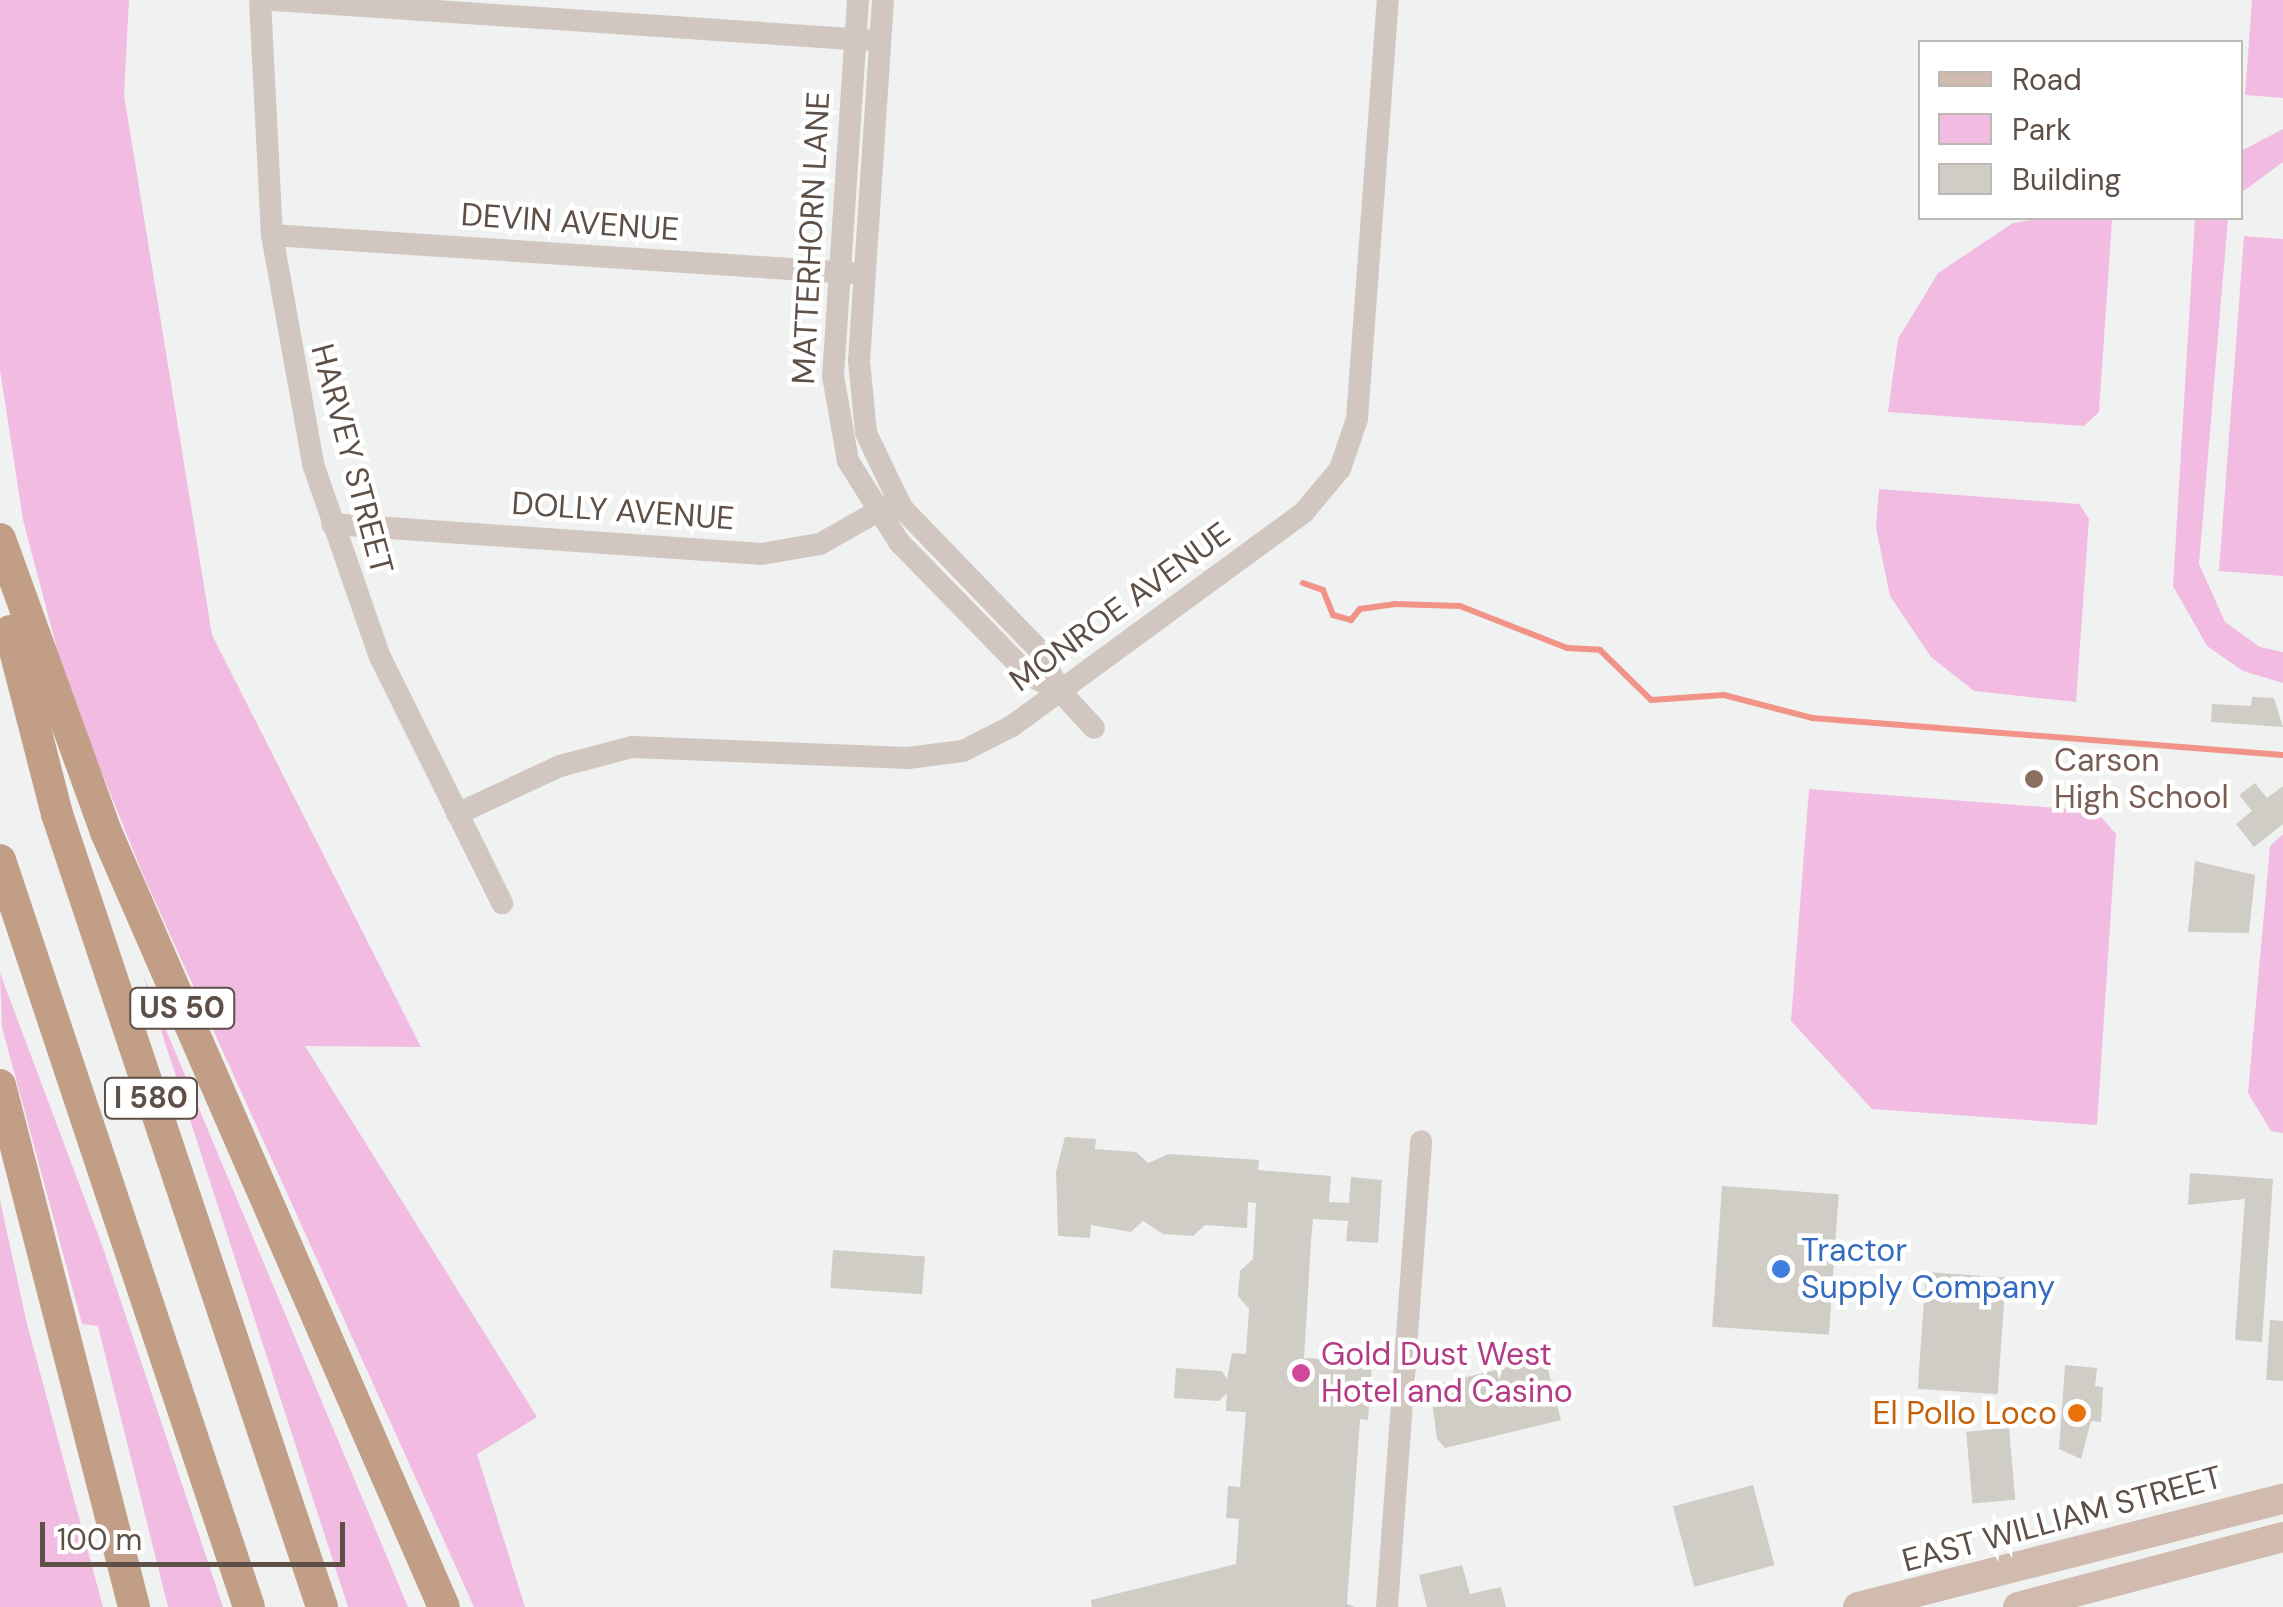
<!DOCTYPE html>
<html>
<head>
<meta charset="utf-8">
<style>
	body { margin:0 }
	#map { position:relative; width:2283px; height:1607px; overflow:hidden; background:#f0f2f2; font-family:"DM Sans",sans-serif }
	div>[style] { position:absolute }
	.green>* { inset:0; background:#f2bce2 }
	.stream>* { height:6px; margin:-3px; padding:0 3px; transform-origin:3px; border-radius:3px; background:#f19387 }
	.building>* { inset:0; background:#d0ccc6; transform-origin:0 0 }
	.minor>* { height:22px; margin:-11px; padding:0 11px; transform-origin:11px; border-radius:11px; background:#d2c7c0 }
	.major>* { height:30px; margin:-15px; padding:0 15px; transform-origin:15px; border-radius:15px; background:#d0bbae }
	.highway>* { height:32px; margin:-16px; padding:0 16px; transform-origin:16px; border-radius:16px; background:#c19e85 }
	.dots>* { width:28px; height:28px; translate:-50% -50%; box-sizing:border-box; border:5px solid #fff; border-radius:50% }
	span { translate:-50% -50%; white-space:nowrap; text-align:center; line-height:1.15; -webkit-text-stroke:9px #fff; paint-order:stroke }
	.shield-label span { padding:2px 8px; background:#fff; border:2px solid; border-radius:8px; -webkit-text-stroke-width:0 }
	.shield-label { font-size:30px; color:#5e4f47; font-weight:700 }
	.street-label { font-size:32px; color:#5e4f47 }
	.education-label { font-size:32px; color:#785e54 }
	.left { translate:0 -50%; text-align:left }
	.shop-label { font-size:32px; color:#366cbe }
	.hotel-label { font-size:32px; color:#b23c85 }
	.food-label { font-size:32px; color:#c56008 }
	.right { translate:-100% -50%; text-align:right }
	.legend { position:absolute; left:1918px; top:40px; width:325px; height:180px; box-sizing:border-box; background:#fff; border:2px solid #bfb9b5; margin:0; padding:12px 18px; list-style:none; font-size:30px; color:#5e4f47 }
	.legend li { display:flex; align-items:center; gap:20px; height:50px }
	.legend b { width:50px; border:2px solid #bfb9b5 }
	.scale { position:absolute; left:40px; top:1522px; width:305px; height:45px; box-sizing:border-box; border:5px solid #5e4f47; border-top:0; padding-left:12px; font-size:30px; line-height:35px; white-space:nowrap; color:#5e4f47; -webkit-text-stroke:8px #fff; paint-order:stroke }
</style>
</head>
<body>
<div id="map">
	<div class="green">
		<div style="clip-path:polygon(0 0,129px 0,124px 95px,212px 635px,421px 1047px,305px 1046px,537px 1417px,477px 1454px,525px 1607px,474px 1607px,144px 877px,67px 687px,23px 520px,0 370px)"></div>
		<div style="clip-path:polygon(2252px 0,2283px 0,2283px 98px,2245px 95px)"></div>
		<div style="clip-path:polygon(2283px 129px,2283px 162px,2241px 193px,2241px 151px)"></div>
		<div style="clip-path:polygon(2042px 218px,2112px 220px,2099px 412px,2084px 426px,1888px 412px,1898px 339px,1938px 273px,2013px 223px)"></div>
		<div style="clip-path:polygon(2195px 218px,2228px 218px,2199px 564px,2225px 622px,2260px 647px,2283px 652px,2283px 683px,2243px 671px,2207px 646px,2173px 586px)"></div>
		<div style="clip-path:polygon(2244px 236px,2283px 239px,2283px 576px,2219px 571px)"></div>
		<div style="clip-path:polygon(1879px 489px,2079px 504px,2089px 519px,2076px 702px,1974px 691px,1931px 657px,1890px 596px,1876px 528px)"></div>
		<div style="clip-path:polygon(1809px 789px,2096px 811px,2116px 834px,2097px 1125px,1872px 1109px,1791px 1021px)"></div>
		<div style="clip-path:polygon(2283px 834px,2283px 1133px,2271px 1131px,2248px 1093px,2270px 846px)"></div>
		<div style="clip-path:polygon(0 973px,102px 1245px,223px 1607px,168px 1607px,98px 1326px,82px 1324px,2px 1027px)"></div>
		<div style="clip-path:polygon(143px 975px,408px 1607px,348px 1607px)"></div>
		<div style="clip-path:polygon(0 1200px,27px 1324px,103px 1607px,0 1607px)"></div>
	</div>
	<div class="stream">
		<div style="left:1303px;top:583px;width:21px;rotate:19deg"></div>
		<div style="left:1323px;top:590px;width:27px;rotate:68deg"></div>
		<div style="left:1333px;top:615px;width:19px;rotate:16deg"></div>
		<div style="left:1351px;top:620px;width:14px;rotate:-51deg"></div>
		<div style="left:1360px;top:609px;width:34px;rotate:-8deg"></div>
		<div style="left:1394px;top:604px;width:66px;rotate:1.7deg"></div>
		<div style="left:1460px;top:606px;width:115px;rotate:21.4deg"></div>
		<div style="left:1567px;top:648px;width:33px;rotate:3deg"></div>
		<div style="left:1600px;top:650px;width:71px;rotate:44.4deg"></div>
		<div style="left:1651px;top:700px;width:73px;rotate:-3.9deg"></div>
		<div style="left:1724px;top:695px;width:91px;rotate:14.6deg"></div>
		<div style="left:1812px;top:718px;width:472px;rotate:4.5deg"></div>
	</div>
	<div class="building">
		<div style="clip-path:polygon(2252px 697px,2274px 698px,2283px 727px,2211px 722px,2212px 704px,2251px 706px)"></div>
		<div style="clip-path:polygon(2255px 783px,2267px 798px,2283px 786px,2283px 824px,2254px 847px,2236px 824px,2252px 811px,2239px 795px)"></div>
		<div style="clip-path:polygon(2195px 861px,2255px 875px,2249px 933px,2188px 932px)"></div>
		<div style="clip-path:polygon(1065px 1137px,1096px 1139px,1095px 1149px,1136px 1152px,1148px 1163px,1169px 1154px,1259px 1160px,1258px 1170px,1331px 1176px,1329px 1202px,1349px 1203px,1351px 1177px,1382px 1180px,1378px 1243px,1346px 1241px,1348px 1221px,1313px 1219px,1311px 1242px,1304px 1358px,1372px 1362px,1368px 1420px,1360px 1419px,1347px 1604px,1355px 1607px,1092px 1607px,1091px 1600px,1236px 1564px,1239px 1519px,1226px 1518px,1228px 1486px,1240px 1487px,1246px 1412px,1226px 1411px,1227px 1393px,1219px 1401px,1174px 1398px,1176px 1368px,1222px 1371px,1227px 1379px,1232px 1353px,1246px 1354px,1249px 1309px,1238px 1296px,1240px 1271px,1253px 1259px,1256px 1203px,1248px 1202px,1247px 1228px,1205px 1225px,1193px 1236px,1163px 1234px,1143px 1221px,1131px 1232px,1091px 1225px,1090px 1238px,1058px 1236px,1056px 1172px)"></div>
		<div style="clip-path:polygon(2190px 1173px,2273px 1179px,2262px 1342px,2235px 1340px,2245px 1199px,2188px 1205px)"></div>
		<div style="left:1722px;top:1186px;width:117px;height:141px;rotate:4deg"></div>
		<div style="left:833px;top:1250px;width:92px;height:38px;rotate:4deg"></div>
		<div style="left:1926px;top:1272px;width:80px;height:117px;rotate:4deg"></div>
		<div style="clip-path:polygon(2270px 1320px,2283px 1321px,2283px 1381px,2266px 1380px)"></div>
		<div style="clip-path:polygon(1545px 1358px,1561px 1420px,1445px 1448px,1437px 1439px,1430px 1386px)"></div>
		<div style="clip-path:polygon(2065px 1365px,2097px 1368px,2095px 1386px,2103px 1387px,2101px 1422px,2091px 1421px,2081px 1459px,2059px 1449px)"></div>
		<div style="left:2009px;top:1428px;width:72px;height:43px;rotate:85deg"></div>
		<div style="left:1753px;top:1485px;width:83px;height:83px;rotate:75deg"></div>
		<div style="clip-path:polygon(1462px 1565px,1470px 1594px,1501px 1587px,1506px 1607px,1427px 1607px,1419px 1575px)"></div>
	</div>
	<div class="minor">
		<div style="left:260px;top:0;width:235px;rotate:87.1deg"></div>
		<div style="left:272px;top:235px;width:233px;rotate:79.8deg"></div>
		<div style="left:313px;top:464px;width:204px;rotate:70.9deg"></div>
		<div style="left:380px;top:657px;width:275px;rotate:63.6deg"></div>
		<div style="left:274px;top:0;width:593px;rotate:3.87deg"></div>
		<div style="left:858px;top:0;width:377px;rotate:93.8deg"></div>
		<div style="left:833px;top:376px;width:86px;rotate:80deg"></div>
		<div style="left:848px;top:461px;width:96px;rotate:57.8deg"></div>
		<div style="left:899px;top:542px;width:186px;rotate:45.7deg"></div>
		<div style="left:1029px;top:675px;width:35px;rotate:27deg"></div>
		<div style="left:1060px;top:691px;width:50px;rotate:47.4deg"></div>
		<div style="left:883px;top:0;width:362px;rotate:93.8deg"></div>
		<div style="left:859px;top:361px;width:72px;rotate:84.4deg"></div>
		<div style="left:866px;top:433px;width:83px;rotate:64.4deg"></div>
		<div style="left:902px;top:508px;width:197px;rotate:46deg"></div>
		<div style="left:1039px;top:650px;width:46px;rotate:62.9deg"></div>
		<div style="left:272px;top:235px;width:580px;rotate:3.75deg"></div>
		<div style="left:332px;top:524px;width:431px;rotate:4deg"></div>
		<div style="left:762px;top:554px;width:59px;rotate:-9.8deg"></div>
		<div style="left:820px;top:544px;width:75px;rotate:-29.6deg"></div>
		<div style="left:457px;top:814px;width:114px;rotate:-25deg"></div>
		<div style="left:560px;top:766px;width:74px;rotate:-14.8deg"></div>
		<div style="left:632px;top:747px;width:276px;rotate:2.3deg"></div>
		<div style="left:908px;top:758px;width:55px;rotate:-7.3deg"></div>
		<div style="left:963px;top:751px;width:55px;rotate:-27deg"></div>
		<div style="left:1012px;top:726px;width:362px;rotate:-36.2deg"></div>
		<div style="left:1304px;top:512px;width:56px;rotate:-50.1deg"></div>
		<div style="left:1340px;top:469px;width:53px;rotate:-71.2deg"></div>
		<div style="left:1357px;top:419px;width:420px;rotate:-85.8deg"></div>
		<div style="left:1387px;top:1607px;width:467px;rotate:-85.8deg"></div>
	</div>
	<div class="major">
		<div style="left:1858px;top:1607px;width:439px;rotate:-14.3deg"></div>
		<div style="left:2018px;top:1607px;width:274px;rotate:-14.8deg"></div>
	</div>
	<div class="highway">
		<div style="left:0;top:539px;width:312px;rotate:70.1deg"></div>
		<div style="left:106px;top:832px;width:845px;rotate:66.44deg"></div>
		<div style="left:10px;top:631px;width:189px;rotate:75.6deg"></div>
		<div style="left:57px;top:814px;width:836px;rotate:71.52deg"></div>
		<div style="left:0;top:860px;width:787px;rotate:71.57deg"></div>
		<div style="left:0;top:1085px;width:539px;rotate:75.6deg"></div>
	</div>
	<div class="dots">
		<div style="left:2034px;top:779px;background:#8d6e63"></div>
		<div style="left:1781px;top:1269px;background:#3f7fe0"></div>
		<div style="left:1301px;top:1373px;background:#d1479c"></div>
		<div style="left:2077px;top:1413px;background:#e8710a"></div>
	</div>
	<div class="shield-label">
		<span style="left:182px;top:1008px">US 50</span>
		<span style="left:151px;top:1098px">I 580</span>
	</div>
	<div class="street-label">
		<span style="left:570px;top:222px;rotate:4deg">DEVIN AVENUE</span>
		<span style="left:811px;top:238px;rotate:-87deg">MATTERHORN LANE</span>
		<span style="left:352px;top:459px;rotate:75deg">HARVEY STREET</span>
		<span style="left:623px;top:511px;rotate:4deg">DOLLY AVENUE</span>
		<span style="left:1120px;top:607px;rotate:-36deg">MONROE AVENUE</span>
		<span style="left:2062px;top:1519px;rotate:-15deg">EAST WILLIAM STREET</span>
	</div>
	<div class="education-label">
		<span class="left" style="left:2054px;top:779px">Carson<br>High School</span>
	</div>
	<div class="shop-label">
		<span class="left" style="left:1801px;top:1269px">Tractor<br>Supply Company</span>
	</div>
	<div class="hotel-label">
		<span class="left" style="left:1321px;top:1373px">Gold Dust West<br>Hotel and Casino</span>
	</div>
	<div class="food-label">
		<span class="right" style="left:2057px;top:1413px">El Pollo Loco</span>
	</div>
	<ul class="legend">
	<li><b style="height:12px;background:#d0bbae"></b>Road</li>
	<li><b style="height:28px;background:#f2bce2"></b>Park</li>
	<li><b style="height:28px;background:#d0ccc6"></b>Building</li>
	</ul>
	<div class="scale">100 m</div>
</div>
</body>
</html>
